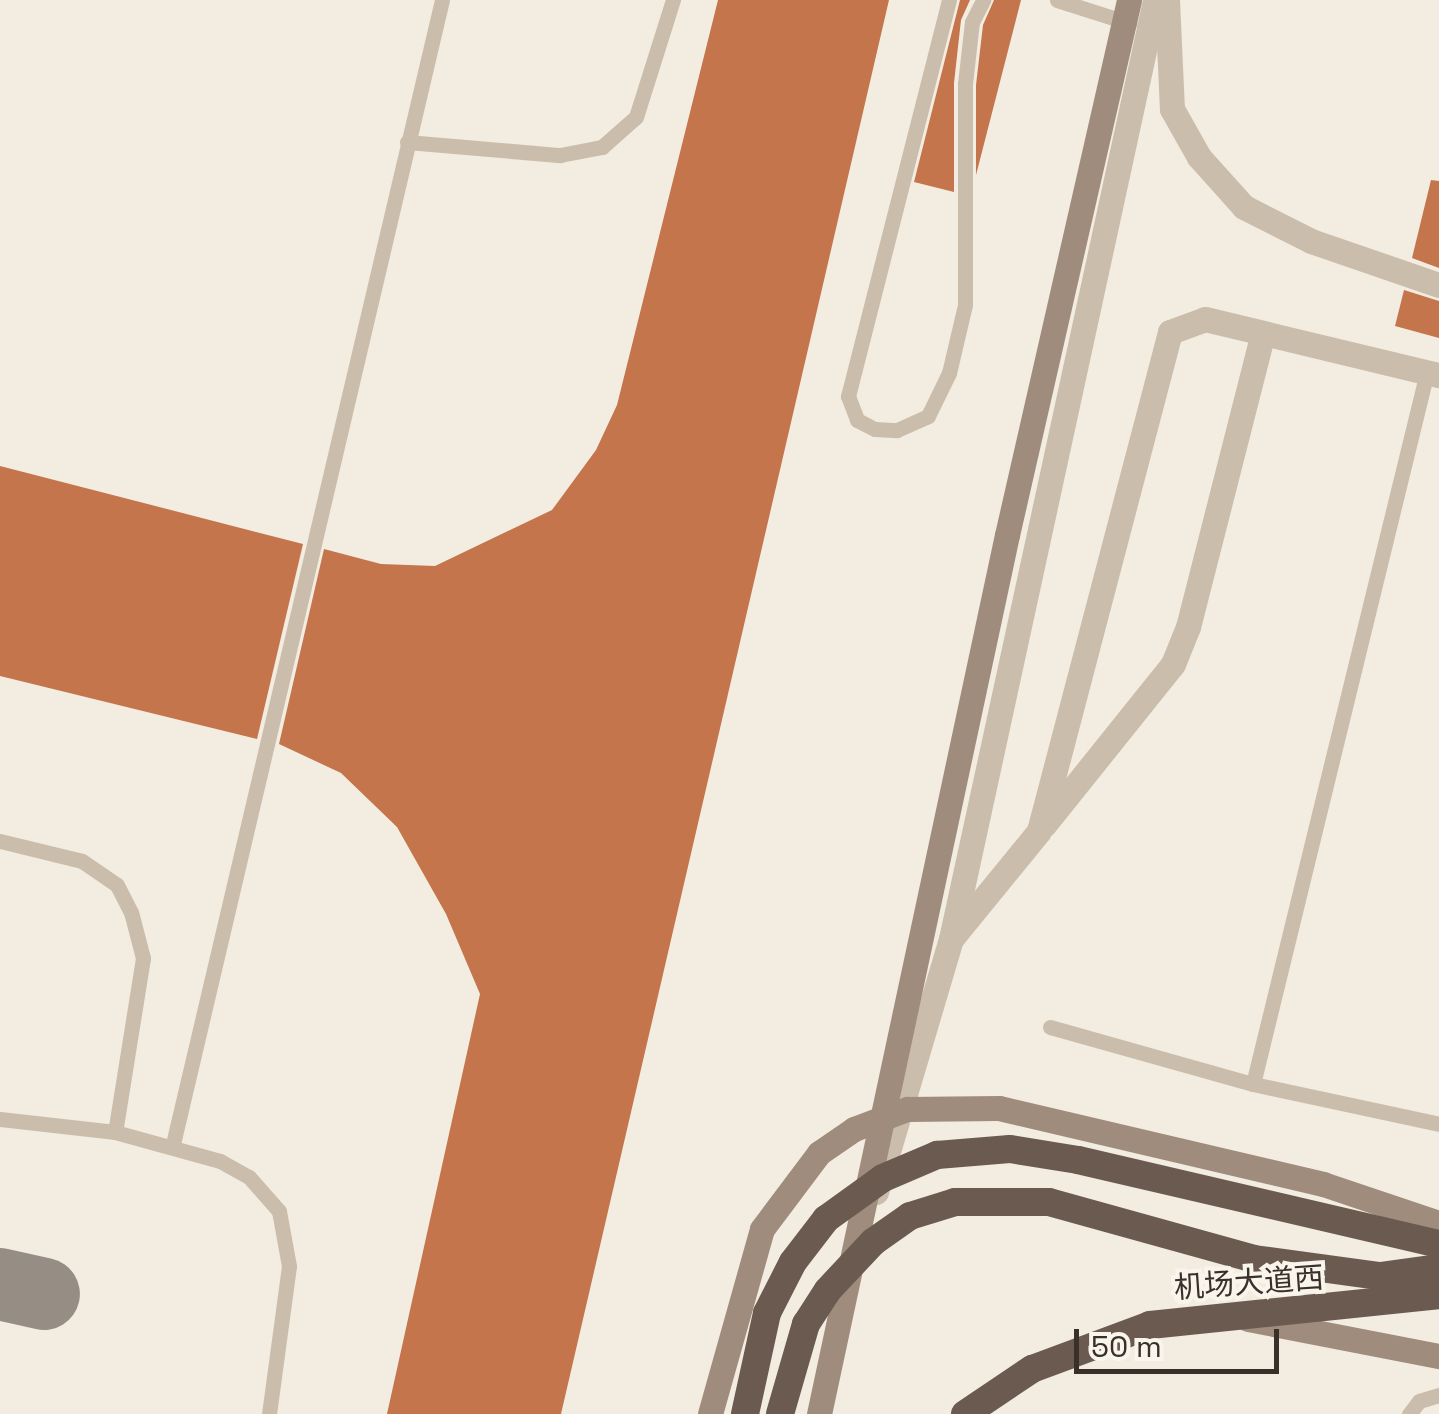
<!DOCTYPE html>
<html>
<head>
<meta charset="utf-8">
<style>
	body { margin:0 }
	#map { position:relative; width:1439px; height:1414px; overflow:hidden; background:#f3ece0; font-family:"Space Grotesk","Noto Sans SC",sans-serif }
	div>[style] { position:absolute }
	.taxiway>* { height:72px; margin:-36px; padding:0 36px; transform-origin:36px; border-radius:36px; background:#968e85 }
	.building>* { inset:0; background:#c4754c }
	.service>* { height:15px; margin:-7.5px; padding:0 7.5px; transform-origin:7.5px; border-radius:7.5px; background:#cbbdab }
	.minor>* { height:25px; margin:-12.5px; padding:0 12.5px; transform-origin:12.5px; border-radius:12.5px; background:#cbbdab }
	.tertiary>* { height:25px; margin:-12.5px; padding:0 12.5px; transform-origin:12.5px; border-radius:12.5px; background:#cbbdab }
	.secondary>* { height:25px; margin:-12.5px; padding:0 12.5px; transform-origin:12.5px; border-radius:12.5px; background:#9f8c7d }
	.trunk>* { height:28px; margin:-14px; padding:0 14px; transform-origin:14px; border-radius:14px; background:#6a5a4f }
	.secondary-bridge>* { height:25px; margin:-12.5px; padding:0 12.5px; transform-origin:12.5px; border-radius:12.5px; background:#9f8c7d }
	.trunk-bridge>* { height:28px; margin:-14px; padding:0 14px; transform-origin:14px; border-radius:14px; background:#6a5a4f }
	span { translate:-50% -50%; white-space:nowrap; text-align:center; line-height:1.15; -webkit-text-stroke:8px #faf5ec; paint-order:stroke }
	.street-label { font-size:30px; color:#39302a }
	.scale { position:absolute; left:1074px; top:1329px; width:205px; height:45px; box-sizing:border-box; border:5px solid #39302a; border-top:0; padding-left:12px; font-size:30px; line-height:35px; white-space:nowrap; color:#39302a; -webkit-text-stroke:8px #faf5ec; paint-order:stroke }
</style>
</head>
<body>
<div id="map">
	<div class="taxiway">
		<div style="left:0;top:1284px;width:45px;rotate:12.8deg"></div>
	</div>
	<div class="building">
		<div style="clip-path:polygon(718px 0,889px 0,561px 1414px,387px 1414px,480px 994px,446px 914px,397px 827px,341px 773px,279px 744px,324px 549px,381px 564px,435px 566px,552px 510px,596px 450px,617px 405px)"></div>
		<div style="clip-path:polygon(960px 0,970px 0,961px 20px,954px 83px,954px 192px,914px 182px)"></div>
		<div style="clip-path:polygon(994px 0,1021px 0,976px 175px,976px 85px,983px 25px)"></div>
		<div style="clip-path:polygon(1431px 180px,1439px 181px,1439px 268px,1412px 258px)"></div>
		<div style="clip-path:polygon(1404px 290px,1439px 301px,1439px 338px,1395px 326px)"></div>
		<div style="clip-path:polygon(0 466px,303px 544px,257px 739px,0 676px)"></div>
	</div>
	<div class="service">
		<div style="left:949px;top:0;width:409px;rotate:104.3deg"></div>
		<div style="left:848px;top:396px;width:26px;rotate:69deg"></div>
		<div style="left:857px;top:420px;width:20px;rotate:27deg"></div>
		<div style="left:875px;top:429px;width:22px;rotate:3deg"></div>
		<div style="left:897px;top:430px;width:34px;rotate:-24deg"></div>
		<div style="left:928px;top:416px;width:48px;rotate:-64deg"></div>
		<div style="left:949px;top:373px;width:70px;rotate:-76.8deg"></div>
		<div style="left:965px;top:305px;width:221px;rotate:-90deg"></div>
		<div style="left:965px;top:84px;width:62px;rotate:-83.6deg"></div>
		<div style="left:972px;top:22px;width:25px;rotate:-63deg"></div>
		<div style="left:1057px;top:0;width:76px;rotate:17.7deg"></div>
		<div style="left:407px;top:142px;width:154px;rotate:4.9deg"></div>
		<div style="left:560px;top:155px;width:43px;rotate:-10.8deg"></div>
		<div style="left:602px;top:147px;width:45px;rotate:-41.4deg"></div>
		<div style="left:636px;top:117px;width:123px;rotate:-72.5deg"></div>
		<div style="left:0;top:841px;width:84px;rotate:13.7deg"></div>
		<div style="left:82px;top:861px;width:42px;rotate:34.4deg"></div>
		<div style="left:117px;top:885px;width:30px;rotate:63deg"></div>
		<div style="left:131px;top:912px;width:48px;rotate:75.4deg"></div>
		<div style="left:143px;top:958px;width:176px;rotate:99.1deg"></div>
		<div style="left:115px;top:1132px;width:109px;rotate:15.4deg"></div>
		<div style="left:220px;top:1161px;width:33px;rotate:29deg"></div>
		<div style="left:249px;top:1177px;width:45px;rotate:48.6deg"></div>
		<div style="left:279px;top:1211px;width:56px;rotate:79.7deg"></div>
		<div style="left:289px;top:1266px;width:149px;rotate:97.7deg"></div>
		<div style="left:1050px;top:1027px;width:211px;rotate:15.7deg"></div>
		<div style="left:1253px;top:1084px;width:733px;rotate:-76.27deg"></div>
		<div style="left:1253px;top:1084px;width:190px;rotate:12.1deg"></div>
		<div style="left:0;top:1119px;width:116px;rotate:6.4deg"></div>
		<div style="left:173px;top:1144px;width:1175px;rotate:-76.77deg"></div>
		<div style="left:1409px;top:1414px;width:16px;rotate:-52deg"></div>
		<div style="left:1419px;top:1401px;width:21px;rotate:-17deg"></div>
	</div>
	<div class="minor">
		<div style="left:1167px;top:0;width:109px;rotate:87.4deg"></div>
		<div style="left:1172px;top:109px;width:55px;rotate:60.6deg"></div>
		<div style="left:1199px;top:157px;width:67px;rotate:48deg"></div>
		<div style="left:1244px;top:207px;width:75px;rotate:26.9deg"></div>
		<div style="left:1311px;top:241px;width:135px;rotate:19deg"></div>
		<div style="left:1044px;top:825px;width:206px;rotate:-51.3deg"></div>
		<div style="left:1173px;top:664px;width:40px;rotate:-68deg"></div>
		<div style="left:1188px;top:627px;width:303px;rotate:-75.7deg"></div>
		<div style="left:951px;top:939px;width:139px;rotate:-50.8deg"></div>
		<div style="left:1039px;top:831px;width:516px;rotate:-75.29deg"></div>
		<div style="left:1170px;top:332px;width:37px;rotate:-20deg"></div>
		<div style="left:1205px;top:319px;width:241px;rotate:13.5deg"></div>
	</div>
	<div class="tertiary">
		<div style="left:876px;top:1192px;width:264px;rotate:-73.5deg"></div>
		<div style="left:951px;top:939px;width:961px;rotate:-77.74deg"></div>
	</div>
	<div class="secondary">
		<div style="left:1248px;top:1319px;width:195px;rotate:11deg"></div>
		<div style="left:819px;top:1414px;width:899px;rotate:-77.93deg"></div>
	</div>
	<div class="trunk">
		<div style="left:1380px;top:1276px;width:60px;rotate:-7.7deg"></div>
		<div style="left:965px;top:1414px;width:81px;rotate:-33.9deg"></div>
		<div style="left:1032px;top:1369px;width:126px;rotate:-20.4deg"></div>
		<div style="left:1150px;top:1325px;width:291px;rotate:-5.9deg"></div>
	</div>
	<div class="secondary-bridge">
		<div style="left:1007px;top:535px;width:549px;rotate:-77.15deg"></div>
		<div style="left:710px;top:1414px;width:192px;rotate:-74.3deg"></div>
		<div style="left:762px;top:1229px;width:95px;rotate:-53.1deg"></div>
		<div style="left:819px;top:1153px;width:42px;rotate:-34.4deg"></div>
		<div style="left:854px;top:1129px;width:57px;rotate:-20.7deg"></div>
		<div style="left:907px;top:1109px;width:92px;rotate:-0.6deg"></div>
		<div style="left:999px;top:1108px;width:333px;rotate:13.2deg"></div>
		<div style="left:1323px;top:1184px;width:122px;rotate:18.6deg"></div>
	</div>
	<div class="trunk-bridge">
		<div style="left:745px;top:1414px;width:103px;rotate:-77.7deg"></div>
		<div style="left:767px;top:1313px;width:57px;rotate:-63deg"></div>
		<div style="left:793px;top:1262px;width:54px;rotate:-52.5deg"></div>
		<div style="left:826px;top:1219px;width:70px;rotate:-35.7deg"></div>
		<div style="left:883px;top:1178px;width:59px;rotate:-23.1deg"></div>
		<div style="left:937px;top:1155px;width:73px;rotate:-4.7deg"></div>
		<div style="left:1010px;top:1149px;width:69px;rotate:9.2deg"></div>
		<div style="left:1078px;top:1160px;width:371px;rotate:13.1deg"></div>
		<div style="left:780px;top:1414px;width:94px;rotate:-73.9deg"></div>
		<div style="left:806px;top:1324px;width:40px;rotate:-57.1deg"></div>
		<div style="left:828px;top:1290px;width:66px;rotate:-46.8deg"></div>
		<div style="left:873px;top:1242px;width:45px;rotate:-35.1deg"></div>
		<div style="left:910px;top:1216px;width:47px;rotate:-17.3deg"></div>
		<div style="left:955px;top:1202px;width:94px"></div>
		<div style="left:1049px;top:1202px;width:213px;rotate:15.5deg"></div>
		<div style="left:1254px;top:1259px;width:127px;rotate:7.7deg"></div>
	</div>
	<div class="street-label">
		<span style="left:1249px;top:1283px;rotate:-4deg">机场大道西</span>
	</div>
	<div class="scale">50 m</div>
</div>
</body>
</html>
